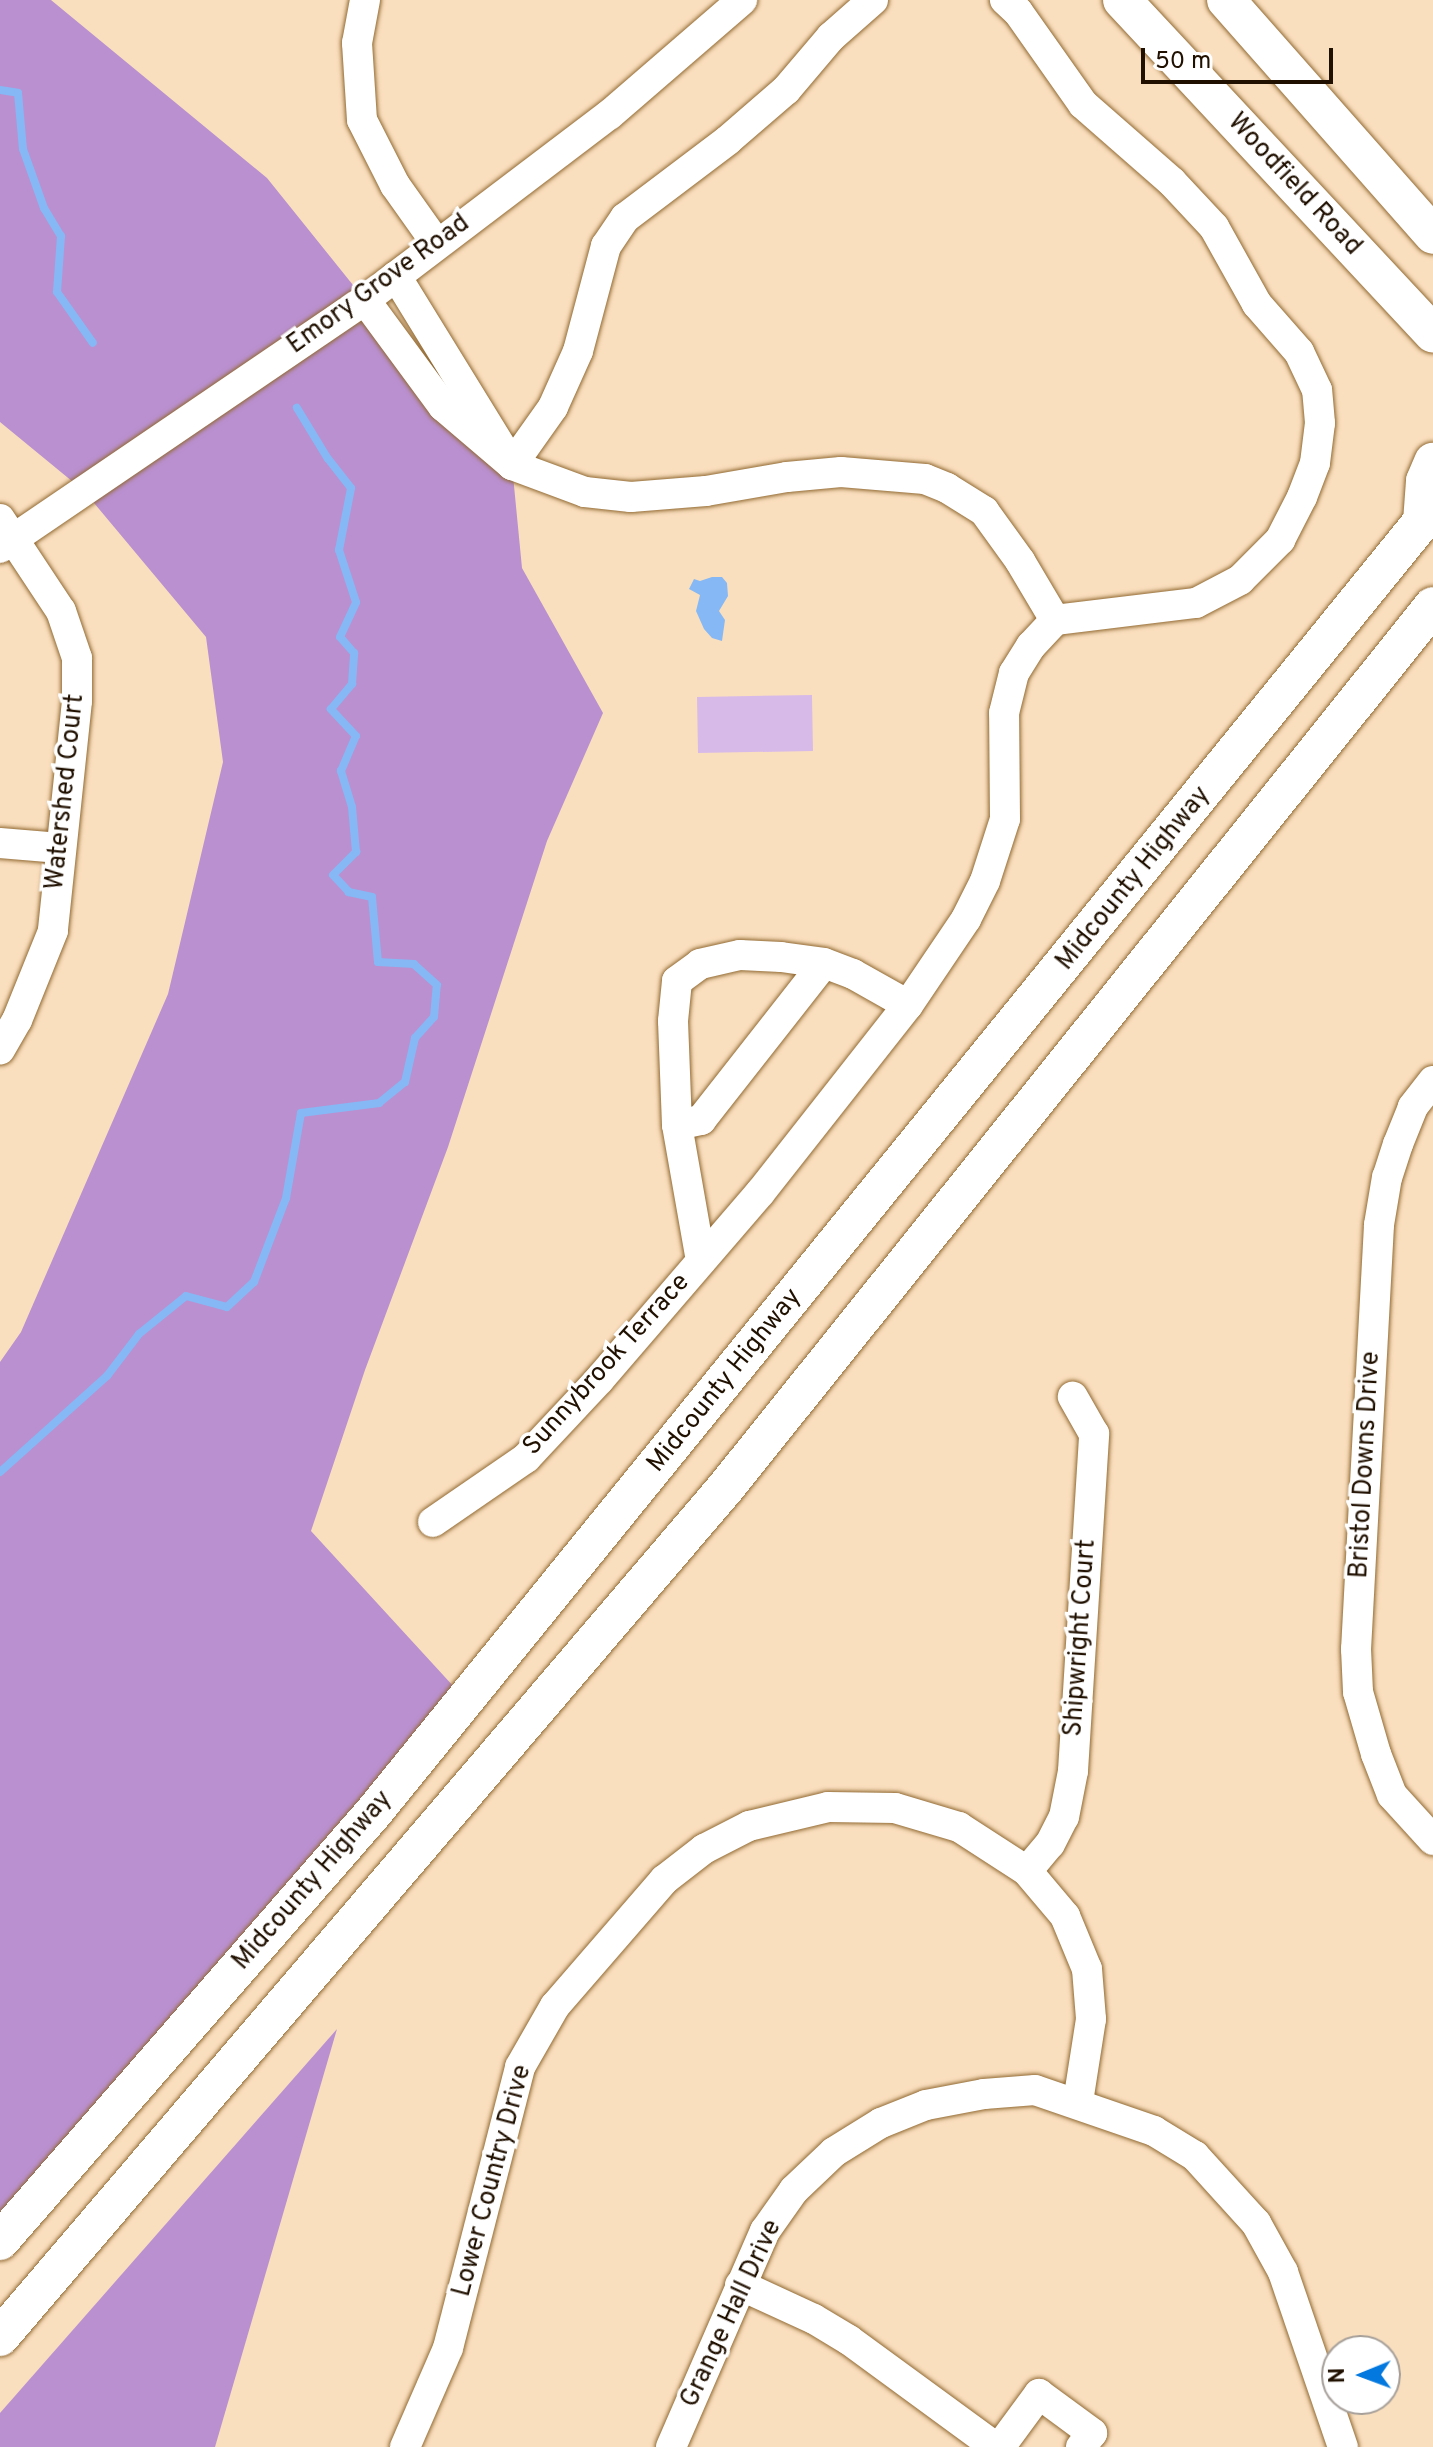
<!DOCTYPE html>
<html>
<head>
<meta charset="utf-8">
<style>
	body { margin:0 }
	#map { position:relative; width:1433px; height:2447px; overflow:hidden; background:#fadfbe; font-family:Overpass,sans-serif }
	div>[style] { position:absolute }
	.green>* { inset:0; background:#d8bae9; transform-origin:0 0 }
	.forest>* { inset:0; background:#ba90d0 }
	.water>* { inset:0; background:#86b8f5 }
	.stream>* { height:8px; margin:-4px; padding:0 4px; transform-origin:4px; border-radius:4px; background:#86b8f5 }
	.roads { filter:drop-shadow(0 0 2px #926a33) drop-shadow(0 0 2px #926a33) }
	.minor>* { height:30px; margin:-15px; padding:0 15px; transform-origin:15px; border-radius:15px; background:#fff }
	.major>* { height:38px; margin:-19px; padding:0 19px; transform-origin:19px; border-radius:19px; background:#fff }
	span { translate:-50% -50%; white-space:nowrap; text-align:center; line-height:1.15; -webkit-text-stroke:7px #fff; paint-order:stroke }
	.street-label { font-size:26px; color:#201000 }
	.north { position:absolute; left:1321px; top:2335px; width:80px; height:80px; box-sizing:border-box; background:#fff; border:2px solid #a69f99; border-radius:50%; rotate:269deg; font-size:22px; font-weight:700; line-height:32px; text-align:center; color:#201000 }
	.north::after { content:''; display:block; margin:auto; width:28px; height:36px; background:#0378df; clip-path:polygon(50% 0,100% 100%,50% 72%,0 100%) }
	.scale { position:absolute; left:1141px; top:48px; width:192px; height:36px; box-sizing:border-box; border:4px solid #201000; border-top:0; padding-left:10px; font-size:24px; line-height:28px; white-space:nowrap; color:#201000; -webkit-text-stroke:6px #fff; paint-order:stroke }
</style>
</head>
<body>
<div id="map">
	<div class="green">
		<div style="left:812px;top:695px;width:56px;height:115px;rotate:89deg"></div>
	</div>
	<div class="forest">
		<div style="clip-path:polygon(0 0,51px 0,267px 178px,365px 300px,512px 465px,522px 568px,603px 713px,547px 841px,448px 1147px,365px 1370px,311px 1531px,466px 1700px,0 2241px,0 1362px,21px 1332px,168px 994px,223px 762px,206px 637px,84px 491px,0 422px)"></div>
		<div style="clip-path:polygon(337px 2029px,215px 2447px,0 2447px,0 2413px)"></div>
	</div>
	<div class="water">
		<div style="clip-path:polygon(712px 577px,722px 577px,727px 583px,728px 596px,719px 611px,725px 620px,722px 641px,712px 638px,704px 629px,696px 611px,700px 595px,689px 589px,694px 579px,700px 581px)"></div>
	</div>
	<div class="stream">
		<div style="left:0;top:90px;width:18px;rotate:9deg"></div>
		<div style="left:18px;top:93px;width:56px;rotate:84.9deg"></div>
		<div style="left:23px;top:149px;width:63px;rotate:70.4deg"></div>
		<div style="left:44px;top:208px;width:33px;rotate:59deg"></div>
		<div style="left:61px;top:236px;width:56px;rotate:94.1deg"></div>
		<div style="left:57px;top:292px;width:62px;rotate:54.8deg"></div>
		<div style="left:0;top:1472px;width:144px;rotate:-41.9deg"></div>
		<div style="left:107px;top:1376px;width:53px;rotate:-52.7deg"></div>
		<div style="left:139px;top:1334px;width:60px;rotate:-39deg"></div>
		<div style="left:186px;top:1296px;width:42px;rotate:15deg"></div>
		<div style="left:227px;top:1307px;width:37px;rotate:-43deg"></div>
		<div style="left:254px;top:1282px;width:90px;rotate:-69.1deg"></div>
		<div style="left:286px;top:1198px;width:86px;rotate:-80deg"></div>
		<div style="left:301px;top:1113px;width:79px;rotate:-7.3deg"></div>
		<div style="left:379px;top:1103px;width:33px;rotate:-39deg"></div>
		<div style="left:405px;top:1082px;width:45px;rotate:-77.2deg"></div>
		<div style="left:415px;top:1038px;width:28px;rotate:-48deg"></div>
		<div style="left:434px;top:1017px;width:32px;rotate:-85deg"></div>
		<div style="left:437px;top:985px;width:31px;rotate:-138deg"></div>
		<div style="left:414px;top:964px;width:36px;rotate:-177deg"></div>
		<div style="left:378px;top:962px;width:65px;rotate:-95.3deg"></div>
		<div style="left:372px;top:897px;width:24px;rotate:-168deg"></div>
		<div style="left:349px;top:892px;width:23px;rotate:-133deg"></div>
		<div style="left:333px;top:875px;width:33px;rotate:-45deg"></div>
		<div style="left:356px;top:852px;width:45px;rotate:-95.1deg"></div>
		<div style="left:352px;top:807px;width:38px;rotate:-107deg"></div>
		<div style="left:341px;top:771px;width:38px;rotate:-67deg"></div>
		<div style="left:356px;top:736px;width:37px;rotate:-133deg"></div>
		<div style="left:331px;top:709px;width:33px;rotate:-50deg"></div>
		<div style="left:352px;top:684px;width:31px;rotate:-86deg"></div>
		<div style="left:354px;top:653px;width:21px;rotate:-131deg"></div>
		<div style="left:340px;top:637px;width:38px;rotate:-65deg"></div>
		<div style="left:356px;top:602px;width:55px;rotate:-108.1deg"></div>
		<div style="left:339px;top:550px;width:63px;rotate:-79deg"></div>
		<div style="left:351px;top:488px;width:37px;rotate:-128deg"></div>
		<div style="left:328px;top:459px;width:60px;rotate:-121.3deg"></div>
	</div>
	<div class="roads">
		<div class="minor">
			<div style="left:365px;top:0;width:44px;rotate:100.5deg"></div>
			<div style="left:357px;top:43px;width:77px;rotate:86.3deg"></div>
			<div style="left:362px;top:120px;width:73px;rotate:63.1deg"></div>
			<div style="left:395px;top:185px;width:72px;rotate:54.6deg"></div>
			<div style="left:396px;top:276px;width:208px;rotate:58.4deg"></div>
			<div style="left:365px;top:300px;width:132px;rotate:53.7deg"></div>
			<div style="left:443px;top:406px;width:91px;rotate:40.5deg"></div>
			<div style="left:512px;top:465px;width:78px;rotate:20.3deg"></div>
			<div style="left:585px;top:492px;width:46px;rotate:6.2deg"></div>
			<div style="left:631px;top:497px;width:75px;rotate:-4.6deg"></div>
			<div style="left:706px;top:491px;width:82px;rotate:-9.8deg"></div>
			<div style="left:787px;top:477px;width:54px;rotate:-5.3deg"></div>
			<div style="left:841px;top:472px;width:84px;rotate:4.8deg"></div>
			<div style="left:925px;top:479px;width:24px;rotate:22deg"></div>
			<div style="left:947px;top:488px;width:44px;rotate:31.9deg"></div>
			<div style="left:984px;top:511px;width:62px;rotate:54.2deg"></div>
			<div style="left:1020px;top:561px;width:69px;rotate:59.3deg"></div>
			<div style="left:512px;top:465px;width:71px;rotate:-54.7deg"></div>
			<div style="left:553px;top:407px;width:61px;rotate:-65.9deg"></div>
			<div style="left:578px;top:351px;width:109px;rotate:-75.1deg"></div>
			<div style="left:606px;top:246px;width:34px;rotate:-56deg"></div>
			<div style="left:625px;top:218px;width:129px;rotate:-37.1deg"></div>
			<div style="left:728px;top:140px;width:77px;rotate:-40.8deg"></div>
			<div style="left:786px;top:90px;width:70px;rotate:-49.7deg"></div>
			<div style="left:831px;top:37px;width:56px;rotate:-41.4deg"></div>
			<div style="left:0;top:519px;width:110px;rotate:56.5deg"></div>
			<div style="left:61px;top:611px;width:50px;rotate:71.2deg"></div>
			<div style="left:77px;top:658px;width:43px;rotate:90deg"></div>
			<div style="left:77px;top:701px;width:231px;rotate:96deg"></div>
			<div style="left:53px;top:931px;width:96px;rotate:112deg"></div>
			<div style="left:17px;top:1020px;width:34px;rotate:120deg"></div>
			<div style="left:0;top:548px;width:441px;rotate:-34.2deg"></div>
			<div style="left:365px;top:300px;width:306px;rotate:-37.2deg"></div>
			<div style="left:609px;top:115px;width:176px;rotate:-40.8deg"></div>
			<div style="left:0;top:843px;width:60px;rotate:4.8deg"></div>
			<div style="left:1433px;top:1081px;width:33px;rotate:128deg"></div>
			<div style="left:1413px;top:1107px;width:40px;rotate:112deg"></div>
			<div style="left:1398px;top:1144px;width:35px;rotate:108deg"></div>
			<div style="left:1387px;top:1177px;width:49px;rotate:99.5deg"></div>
			<div style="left:1379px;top:1225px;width:425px;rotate:93.1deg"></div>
			<div style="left:1356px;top:1649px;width:43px;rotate:87.3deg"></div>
			<div style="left:1358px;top:1692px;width:65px;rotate:73.8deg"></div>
			<div style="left:1376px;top:1754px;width:44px;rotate:68.7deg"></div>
			<div style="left:1392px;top:1795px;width:61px;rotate:47.7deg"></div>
			<div style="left:677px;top:1125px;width:25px;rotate:-12deg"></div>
			<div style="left:701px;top:1120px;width:199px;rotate:-51.9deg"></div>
			<div style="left:701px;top:1261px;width:138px;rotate:-100deg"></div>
			<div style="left:677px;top:1125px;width:104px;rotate:-92.2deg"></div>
			<div style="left:673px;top:1021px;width:40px;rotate:-84.3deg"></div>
			<div style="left:677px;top:981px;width:29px;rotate:-36deg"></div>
			<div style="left:700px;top:964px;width:41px;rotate:-12.7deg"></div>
			<div style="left:740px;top:955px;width:41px;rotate:2.8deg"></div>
			<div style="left:781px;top:957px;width:43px;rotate:7.9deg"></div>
			<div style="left:824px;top:963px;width:31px;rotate:21deg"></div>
			<div style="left:853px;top:974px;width:63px;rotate:29.4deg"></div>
			<div style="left:433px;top:1522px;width:113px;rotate:-34.5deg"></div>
			<div style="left:526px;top:1458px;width:107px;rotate:-46.9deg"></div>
			<div style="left:599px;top:1380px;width:247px;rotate:-49.3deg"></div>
			<div style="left:760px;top:1193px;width:239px;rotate:-51.8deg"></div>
			<div style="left:908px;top:1005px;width:104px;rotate:-56deg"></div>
			<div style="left:966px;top:919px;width:42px;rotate:-63.4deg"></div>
			<div style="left:985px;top:881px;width:65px;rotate:-72.1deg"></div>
			<div style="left:1005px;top:819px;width:106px;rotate:-90.5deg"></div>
			<div style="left:1004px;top:713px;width:41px;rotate:-76deg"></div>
			<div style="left:1014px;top:673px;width:32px;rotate:-58deg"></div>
			<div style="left:1031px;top:646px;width:35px;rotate:-47deg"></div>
			<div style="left:1055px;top:620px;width:142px;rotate:-6.9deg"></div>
			<div style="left:1196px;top:603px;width:50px;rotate:-27.6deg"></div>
			<div style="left:1240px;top:580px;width:57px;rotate:-45deg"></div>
			<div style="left:1280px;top:540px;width:48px;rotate:-62.9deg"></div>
			<div style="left:1302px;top:497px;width:36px;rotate:-69deg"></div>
			<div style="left:1315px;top:463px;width:40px;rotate:-82.9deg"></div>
			<div style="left:1320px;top:423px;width:33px;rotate:-95deg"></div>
			<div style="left:1317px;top:390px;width:42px;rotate:-115.3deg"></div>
			<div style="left:1299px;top:352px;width:64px;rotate:-131.2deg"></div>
			<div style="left:1257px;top:304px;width:88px;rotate:-119.2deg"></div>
			<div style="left:1214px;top:227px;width:62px;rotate:-133deg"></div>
			<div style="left:1172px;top:182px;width:118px;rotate:-138.8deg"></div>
			<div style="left:1083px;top:104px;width:113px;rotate:-125.2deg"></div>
			<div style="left:1018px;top:12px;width:18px;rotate:-137deg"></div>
			<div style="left:1027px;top:1871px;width:35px;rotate:-50deg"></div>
			<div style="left:1050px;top:1844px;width:30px;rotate:-63deg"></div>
			<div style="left:1064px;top:1817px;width:47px;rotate:-78.9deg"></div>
			<div style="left:1073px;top:1771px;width:338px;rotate:-86.4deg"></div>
			<div style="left:1094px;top:1434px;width:43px;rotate:-119.6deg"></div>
			<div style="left:740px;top:2285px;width:81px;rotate:24.7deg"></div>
			<div style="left:814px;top:2319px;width:41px;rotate:31deg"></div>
			<div style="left:849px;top:2340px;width:181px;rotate:36.2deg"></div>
			<div style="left:405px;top:2447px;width:108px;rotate:-66.5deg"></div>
			<div style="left:448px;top:2348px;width:290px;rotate:-75.6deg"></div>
			<div style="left:520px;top:2067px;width:70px;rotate:-60.2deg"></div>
			<div style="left:555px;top:2006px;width:167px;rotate:-49.1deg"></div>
			<div style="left:664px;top:1880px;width:51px;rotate:-37.8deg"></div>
			<div style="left:704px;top:1849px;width:51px;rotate:-27.1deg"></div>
			<div style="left:749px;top:1826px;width:81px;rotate:-13.5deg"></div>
			<div style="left:828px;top:1807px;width:67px;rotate:0.9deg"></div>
			<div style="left:895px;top:1808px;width:67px;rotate:16.5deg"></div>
			<div style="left:959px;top:1827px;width:81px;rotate:32.9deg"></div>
			<div style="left:1027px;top:1871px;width:59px;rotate:49.8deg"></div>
			<div style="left:1065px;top:1916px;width:57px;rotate:67.5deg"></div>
			<div style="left:1087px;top:1969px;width:50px;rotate:85.4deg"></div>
			<div style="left:1091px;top:2019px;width:84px;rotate:98.9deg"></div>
			<div style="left:671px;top:2447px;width:236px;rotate:-66.5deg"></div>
			<div style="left:765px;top:2231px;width:50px;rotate:-54.7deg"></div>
			<div style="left:794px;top:2190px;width:55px;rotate:-43.5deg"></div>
			<div style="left:834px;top:2152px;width:55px;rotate:-31.7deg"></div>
			<div style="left:881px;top:2123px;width:48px;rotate:-21.8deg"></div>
			<div style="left:926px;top:2105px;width:59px;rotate:-10.7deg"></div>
			<div style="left:984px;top:2094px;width:51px;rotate:-4.5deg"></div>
			<div style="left:1035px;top:2090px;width:126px;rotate:19deg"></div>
			<div style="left:1154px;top:2131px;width:48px;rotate:31.4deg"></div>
			<div style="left:1195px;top:2156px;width:91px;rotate:47.7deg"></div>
			<div style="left:1256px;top:2223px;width:56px;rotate:61.1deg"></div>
			<div style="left:1283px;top:2272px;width:185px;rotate:71.1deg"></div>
			<div style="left:1000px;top:2447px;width:66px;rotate:-53.7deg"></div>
			<div style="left:1039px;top:2394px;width:66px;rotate:36.3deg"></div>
			<div style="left:1092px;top:2433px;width:18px;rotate:128deg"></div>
		</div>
		<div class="major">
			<div style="left:1122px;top:0;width:456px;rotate:47deg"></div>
			<div style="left:1226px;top:0;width:313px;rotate:48.6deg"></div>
			<div style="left:1422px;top:522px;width:41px;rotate:-85.8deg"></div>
			<div style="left:1425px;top:481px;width:21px;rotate:-67deg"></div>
			<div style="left:0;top:2241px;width:569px;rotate:-48.92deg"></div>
			<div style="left:374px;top:1812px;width:1680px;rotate:-50.92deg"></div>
			<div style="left:0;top:2337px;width:1119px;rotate:-49.49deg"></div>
			<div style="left:727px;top:1486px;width:1128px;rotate:-51.26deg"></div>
		</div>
	</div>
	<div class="street-label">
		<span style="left:1294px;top:185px;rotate:47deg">Woodfield Road</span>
		<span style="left:379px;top:285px;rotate:-36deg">Emory Grove Road</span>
		<span style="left:66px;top:792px;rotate:-84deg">Watershed Court</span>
		<span style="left:1134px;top:879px;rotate:-51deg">Midcounty Highway</span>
		<span style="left:607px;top:1365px;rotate:-48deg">Sunnybrook Terrace</span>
		<span style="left:725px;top:1381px;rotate:-51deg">Midcounty Highway</span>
		<span style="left:1366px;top:1465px;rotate:-87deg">Bristol Downs Drive</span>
		<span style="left:1081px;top:1638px;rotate:-86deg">Shipwright Court</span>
		<span style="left:313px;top:1881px;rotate:-49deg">Midcounty Highway</span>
		<span style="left:493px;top:2181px;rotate:-75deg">Lower Country Drive</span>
		<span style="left:732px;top:2314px;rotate:-65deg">Grange Hall Drive</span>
	</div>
	<div class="north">N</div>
	<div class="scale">50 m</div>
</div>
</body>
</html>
